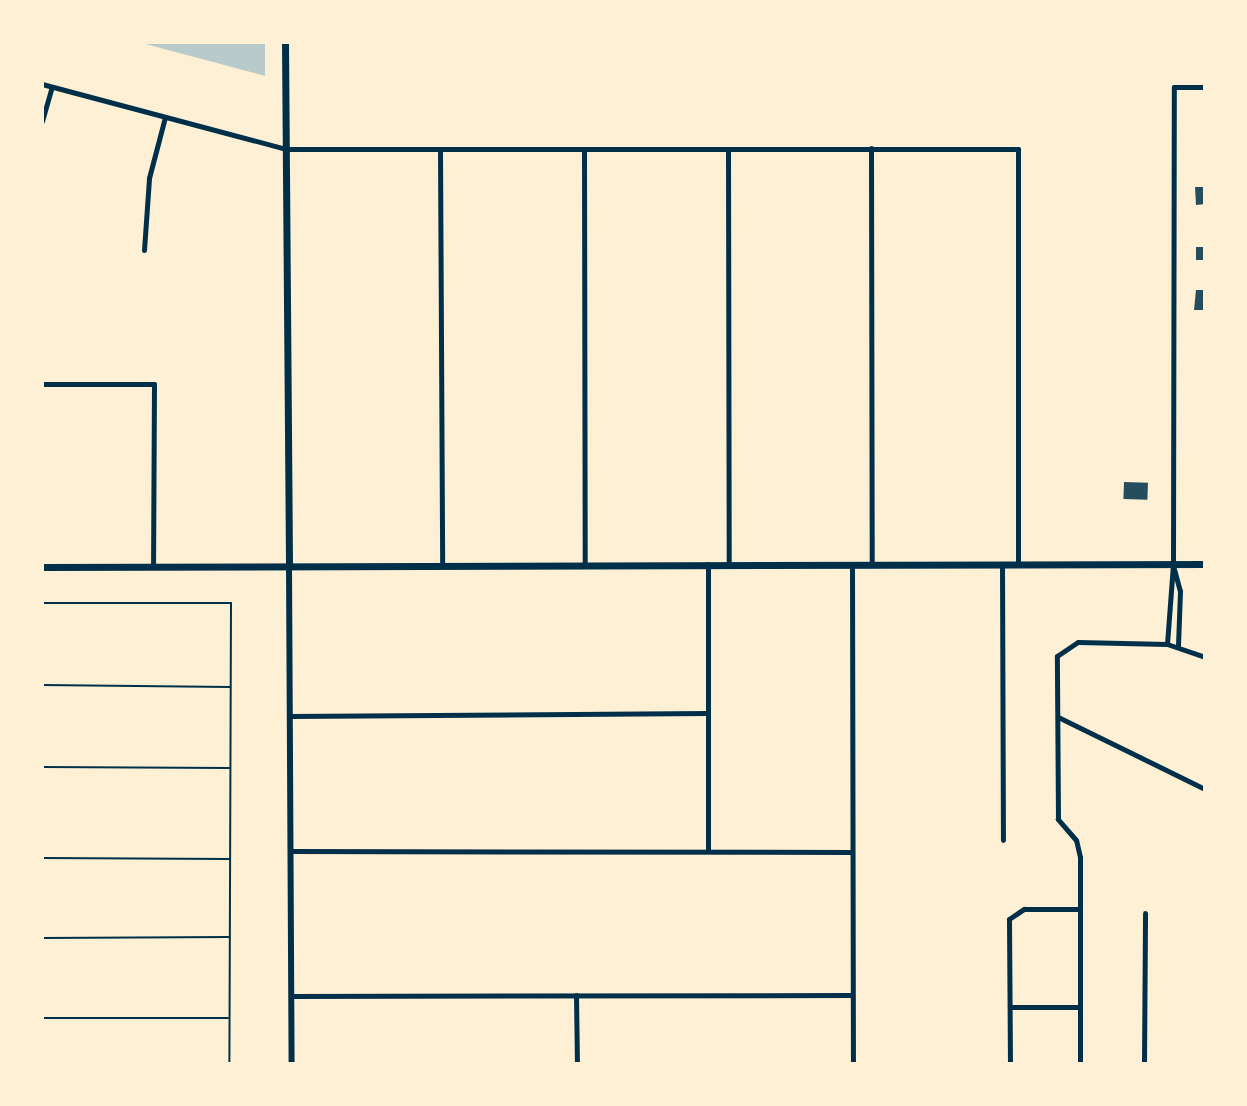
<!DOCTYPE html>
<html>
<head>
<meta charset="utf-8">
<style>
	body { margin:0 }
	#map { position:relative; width:1247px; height:1106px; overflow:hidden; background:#fdf0d5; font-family:"IBM Plex Sans",sans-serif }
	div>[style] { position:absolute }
	.green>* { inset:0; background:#b9caca }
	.building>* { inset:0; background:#264d5e; transform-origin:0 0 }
	.service>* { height:2px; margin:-1px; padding:0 1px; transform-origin:1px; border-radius:1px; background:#003049 }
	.minor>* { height:5px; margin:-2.5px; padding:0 2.5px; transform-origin:2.5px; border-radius:2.5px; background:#003049 }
	.tertiary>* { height:6px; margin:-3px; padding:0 3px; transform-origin:3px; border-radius:3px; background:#003049 }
	.secondary>* { height:7px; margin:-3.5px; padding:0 3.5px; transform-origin:3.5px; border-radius:3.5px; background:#003049 }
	span { translate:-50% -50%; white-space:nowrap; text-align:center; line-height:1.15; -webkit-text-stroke:8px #fdf0d5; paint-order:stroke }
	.frame { position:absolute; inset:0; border:44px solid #fdf0d5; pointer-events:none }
</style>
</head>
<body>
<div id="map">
	<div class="green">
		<div style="clip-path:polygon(138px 42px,265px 42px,265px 76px)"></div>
	</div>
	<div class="building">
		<div style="clip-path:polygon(1195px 187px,1205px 187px,1205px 204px,1196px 205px)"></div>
		<div style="left:1196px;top:247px;width:9px;height:13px"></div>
		<div style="clip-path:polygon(1196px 290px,1205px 290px,1205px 310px,1194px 310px)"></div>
		<div style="left:1124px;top:482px;width:24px;height:17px;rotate:2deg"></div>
	</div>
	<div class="service">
		<div style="left:42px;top:603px;width:189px"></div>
		<div style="left:231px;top:603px;width:461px;rotate:90.2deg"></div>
		<div style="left:42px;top:685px;width:188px;rotate:0.6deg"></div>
		<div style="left:42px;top:767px;width:187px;rotate:0.3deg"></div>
		<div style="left:42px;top:858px;width:187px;rotate:0.3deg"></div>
		<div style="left:42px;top:938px;width:187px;rotate:-0.3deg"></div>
		<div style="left:42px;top:1018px;width:186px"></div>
	</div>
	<div class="minor">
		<div style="left:42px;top:84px;width:253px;rotate:14.9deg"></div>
		<div style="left:286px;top:149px;width:732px"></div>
		<div style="left:1018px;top:149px;width:415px;rotate:90deg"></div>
		<div style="left:42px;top:121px;width:35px;rotate:-74deg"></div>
		<div style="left:871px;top:148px;width:416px;rotate:89.9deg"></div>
		<div style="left:440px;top:149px;width:416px;rotate:89.7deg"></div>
		<div style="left:728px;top:149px;width:415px;rotate:89.9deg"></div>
		<div style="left:584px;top:150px;width:414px;rotate:89.9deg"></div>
		<div style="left:144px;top:250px;width:72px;rotate:-86deg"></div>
		<div style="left:149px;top:178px;width:63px;rotate:-75.3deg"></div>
		<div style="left:42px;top:384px;width:112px"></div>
		<div style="left:154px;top:384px;width:183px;rotate:90.3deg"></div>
		<div style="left:852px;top:564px;width:500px;rotate:89.89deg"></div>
		<div style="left:1002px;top:564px;width:276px;rotate:89.8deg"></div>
		<div style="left:1174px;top:569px;width:23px;rotate:75deg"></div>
		<div style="left:1180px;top:591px;width:55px;rotate:92.1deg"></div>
		<div style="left:1167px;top:644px;width:80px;rotate:-85.7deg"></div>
		<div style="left:1173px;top:564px;width:477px;rotate:-89.9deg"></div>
		<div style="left:1174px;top:87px;width:31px"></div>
		<div style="left:290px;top:716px;width:417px;rotate:-0.4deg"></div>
		<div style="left:1058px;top:717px;width:164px;rotate:26.1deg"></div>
		<div style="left:291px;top:851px;width:560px;rotate:0.1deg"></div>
		<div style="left:708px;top:851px;width:287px;rotate:-90deg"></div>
		<div style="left:576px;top:995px;width:69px;rotate:89.2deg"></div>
		<div style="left:291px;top:996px;width:560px;rotate:-0.1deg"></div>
		<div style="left:1010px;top:1007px;width:70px"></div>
		<div style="left:1010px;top:1064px;width:145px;rotate:-90.4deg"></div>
		<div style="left:1009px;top:919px;width:18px;rotate:-34deg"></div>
		<div style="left:1024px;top:909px;width:56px"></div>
		<div style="left:1080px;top:1064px;width:207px;rotate:-90deg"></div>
		<div style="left:1080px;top:857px;width:17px;rotate:-103deg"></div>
		<div style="left:1076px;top:840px;width:28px;rotate:-131deg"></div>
		<div style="left:1058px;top:819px;width:163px;rotate:-90.4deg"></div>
		<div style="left:1057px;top:656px;width:25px;rotate:-34deg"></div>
		<div style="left:1078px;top:642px;width:89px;rotate:1.3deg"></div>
		<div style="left:1167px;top:644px;width:40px;rotate:18.9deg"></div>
		<div style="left:1144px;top:1064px;width:151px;rotate:-89.6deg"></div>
	</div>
	<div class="tertiary">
		<div style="left:289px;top:567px;width:497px;rotate:89.7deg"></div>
	</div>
	<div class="secondary">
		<div style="left:285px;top:42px;width:525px;rotate:89.56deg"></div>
		<div style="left:42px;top:567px;width:1163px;rotate:-0.15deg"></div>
	</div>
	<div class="frame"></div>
</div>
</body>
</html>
